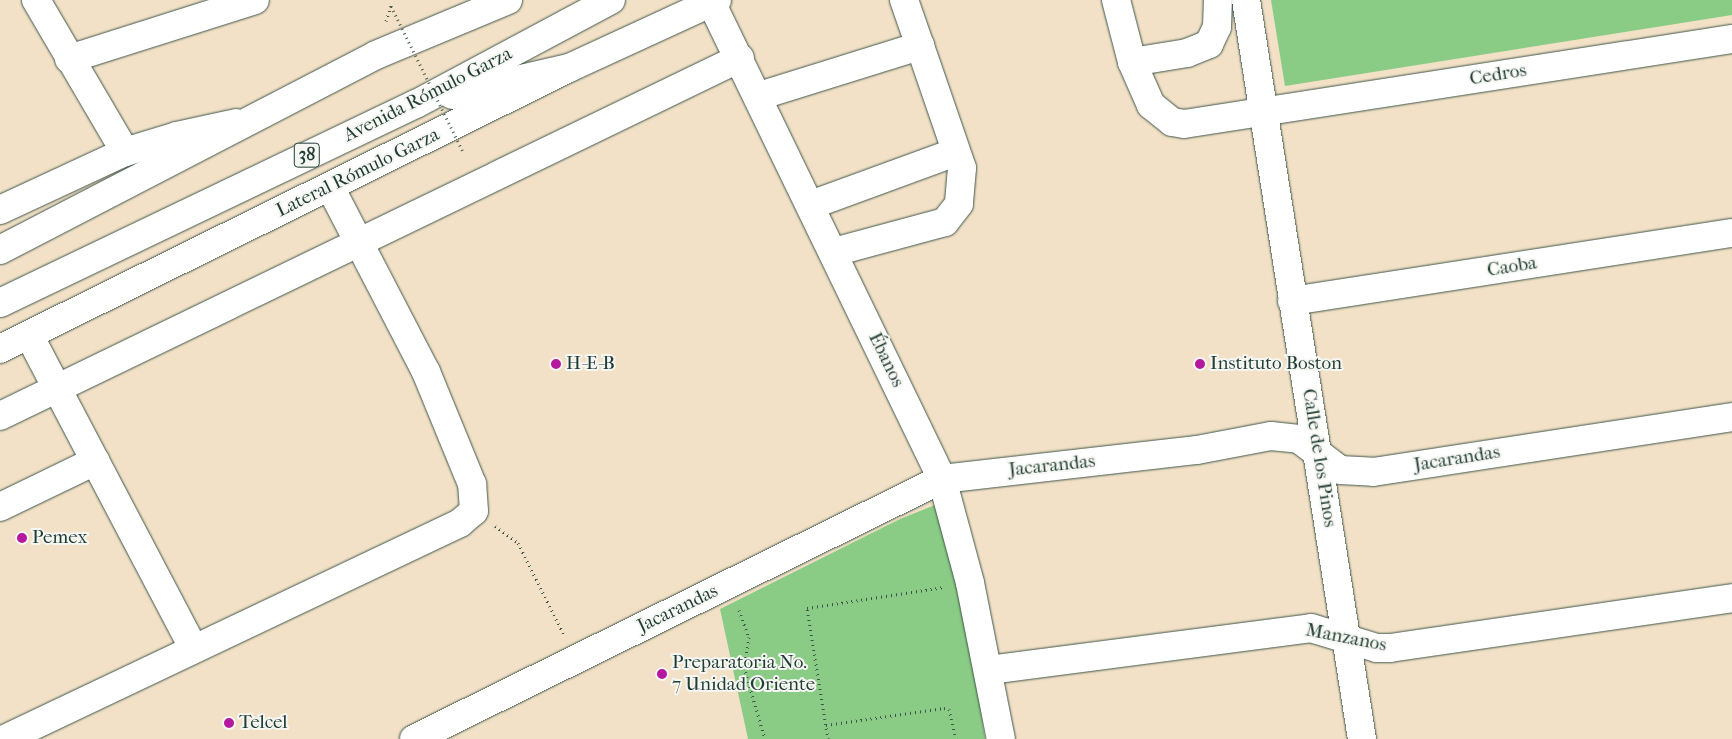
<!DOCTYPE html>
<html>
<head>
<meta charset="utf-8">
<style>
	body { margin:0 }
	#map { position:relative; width:1732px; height:739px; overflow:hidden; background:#f2e1c6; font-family:"IM FELL French Canon",serif }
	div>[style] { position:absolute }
	.green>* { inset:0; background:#8acc85 }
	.path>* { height:3px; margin-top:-1.5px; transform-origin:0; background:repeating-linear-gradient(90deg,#3f564a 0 1px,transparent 0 5px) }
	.roads { filter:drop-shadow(0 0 1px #3f564a) drop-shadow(0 0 1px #3f564a) }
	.minor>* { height:28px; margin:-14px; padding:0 14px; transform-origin:14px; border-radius:14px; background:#fff }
	.major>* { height:28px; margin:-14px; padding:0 14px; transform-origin:14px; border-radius:14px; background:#fff }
	.path-bridge>* { height:3px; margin-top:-1.5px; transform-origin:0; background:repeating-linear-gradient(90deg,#3f564a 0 1px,transparent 0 5px) }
	.dots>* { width:14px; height:14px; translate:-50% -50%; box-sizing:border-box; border:2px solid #f6f6f2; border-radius:50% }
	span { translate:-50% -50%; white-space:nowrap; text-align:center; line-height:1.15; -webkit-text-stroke:4px #f6f6f2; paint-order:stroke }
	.shield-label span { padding:1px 4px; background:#f6f6f2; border:1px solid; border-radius:4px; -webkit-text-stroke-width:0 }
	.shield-label { font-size:18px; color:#1f3d34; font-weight:700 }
	.street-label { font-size:19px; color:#1f3d34 }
	.poi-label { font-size:19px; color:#1f3d34 }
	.left { translate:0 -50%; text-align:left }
</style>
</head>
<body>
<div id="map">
	<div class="green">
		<div style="clip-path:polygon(1271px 0,1732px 0,1732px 15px,1285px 86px)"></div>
		<div style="clip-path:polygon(935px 505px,953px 529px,985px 739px,748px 739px,720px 609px,900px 519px)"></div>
	</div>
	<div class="path">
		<div style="left:386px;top:21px;width:16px;rotate:-72deg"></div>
		<div style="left:495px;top:526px;width:29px;rotate:36deg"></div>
		<div style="left:518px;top:543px;width:103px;rotate:63.4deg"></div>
		<div style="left:739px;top:610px;width:29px;rotate:70deg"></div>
		<div style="left:749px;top:637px;width:30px;rotate:99deg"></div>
		<div style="left:744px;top:667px;width:75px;rotate:73.7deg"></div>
		<div style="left:826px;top:725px;width:119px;rotate:-8.2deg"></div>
		<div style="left:944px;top:708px;width:5px;rotate:11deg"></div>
		<div style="left:949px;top:709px;width:31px;rotate:77deg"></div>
		<div style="left:828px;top:739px;width:133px;rotate:-99.1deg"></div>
		<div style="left:807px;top:608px;width:139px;rotate:-8.7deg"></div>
	</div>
	<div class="roads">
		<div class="minor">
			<div style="left:36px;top:0;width:176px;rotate:59.6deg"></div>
			<div style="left:904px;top:0;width:49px;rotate:70.8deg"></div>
			<div style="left:1116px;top:0;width:64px;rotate:75.5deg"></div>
			<div style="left:1132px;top:62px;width:47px;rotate:66.2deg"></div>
			<div style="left:1151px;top:105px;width:27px;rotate:39deg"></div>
			<div style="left:1172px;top:122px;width:12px;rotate:9deg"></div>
			<div style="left:1184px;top:124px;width:555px;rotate:-8.82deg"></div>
			<div style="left:1246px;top:0;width:748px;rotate:81.08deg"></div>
			<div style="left:711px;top:2px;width:530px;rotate:64.16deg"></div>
			<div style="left:942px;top:479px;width:108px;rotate:74.9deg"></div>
			<div style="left:970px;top:583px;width:159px;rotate:78.8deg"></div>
			<div style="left:69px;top:59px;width:195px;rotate:-17.6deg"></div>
			<div style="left:1132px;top:62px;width:56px;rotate:-9.3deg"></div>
			<div style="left:1187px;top:53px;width:24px;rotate:-22deg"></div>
			<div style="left:1209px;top:44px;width:19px;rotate:-65deg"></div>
			<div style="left:1217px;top:27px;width:27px;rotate:-88deg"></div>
			<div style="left:759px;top:96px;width:169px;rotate:-17.3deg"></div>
			<div style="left:920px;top:46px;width:129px;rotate:71deg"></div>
			<div style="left:962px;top:168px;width:36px;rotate:95deg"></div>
			<div style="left:959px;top:204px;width:23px;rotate:128deg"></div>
			<div style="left:945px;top:222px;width:115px;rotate:164.9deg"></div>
			<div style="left:811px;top:205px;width:154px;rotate:-20.1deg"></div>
			<div style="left:0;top:210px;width:138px;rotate:-24.9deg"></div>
			<div style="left:125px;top:152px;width:54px;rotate:-17.1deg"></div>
			<div style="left:177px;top:136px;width:60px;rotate:-12.4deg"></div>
			<div style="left:1292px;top:301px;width:445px;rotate:-8.8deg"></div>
			<div style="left:29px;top:335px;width:352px;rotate:62.3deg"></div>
			<div style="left:0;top:349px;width:635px;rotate:-26.28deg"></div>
			<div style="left:569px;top:68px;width:163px;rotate:-24.7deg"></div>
			<div style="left:0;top:416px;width:822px;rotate:-25.82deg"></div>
			<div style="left:0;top:507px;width:106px;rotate:-25.8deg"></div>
			<div style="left:989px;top:670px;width:325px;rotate:-7.4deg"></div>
			<div style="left:1311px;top:628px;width:69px;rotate:16.9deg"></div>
			<div style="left:1377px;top:648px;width:13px"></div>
			<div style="left:1390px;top:648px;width:346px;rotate:-8.3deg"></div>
			<div style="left:5px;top:739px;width:504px;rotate:-25.39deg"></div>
			<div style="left:460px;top:523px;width:18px;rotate:-41deg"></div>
			<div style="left:474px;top:511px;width:27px;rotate:-94deg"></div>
			<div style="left:472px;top:484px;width:121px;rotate:-112.3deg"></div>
			<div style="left:426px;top:372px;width:208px;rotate:-117.4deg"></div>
			<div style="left:414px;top:739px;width:589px;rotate:-26.22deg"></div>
			<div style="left:942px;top:479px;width:257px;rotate:-6.5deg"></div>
			<div style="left:1197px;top:450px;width:75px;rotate:-10.7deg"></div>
			<div style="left:1271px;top:436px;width:28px;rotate:6deg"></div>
			<div style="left:1299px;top:439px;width:51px;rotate:37.1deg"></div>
			<div style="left:1340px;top:470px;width:33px;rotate:3deg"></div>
			<div style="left:1373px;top:472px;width:363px;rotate:-8.7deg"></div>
		</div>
		<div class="major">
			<div style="left:452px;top:95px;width:120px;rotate:-13deg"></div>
			<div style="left:0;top:250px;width:424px;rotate:-27.4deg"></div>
			<div style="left:376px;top:55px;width:143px;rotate:-22.6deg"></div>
			<div style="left:0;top:303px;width:461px;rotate:-25.6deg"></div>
			<div style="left:416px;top:104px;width:221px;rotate:-28.1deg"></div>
		</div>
	</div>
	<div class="path-bridge">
		<div style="left:391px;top:6px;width:163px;rotate:63.7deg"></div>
	</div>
	<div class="dots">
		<div style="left:556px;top:364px;background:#b5179e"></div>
		<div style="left:1200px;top:364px;background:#b5179e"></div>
		<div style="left:22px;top:538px;background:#b5179e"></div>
		<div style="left:662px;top:674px;background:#b5179e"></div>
		<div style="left:229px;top:723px;background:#b5179e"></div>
	</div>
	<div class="shield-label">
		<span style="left:307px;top:155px">38</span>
	</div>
	<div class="street-label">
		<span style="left:1498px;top:75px;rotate:-9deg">Cedros</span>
		<span style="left:428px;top:95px;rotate:-27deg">Avenida Rómulo Garza</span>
		<span style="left:358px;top:173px;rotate:-26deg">Lateral Rómulo Garza</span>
		<span style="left:1512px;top:267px;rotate:-9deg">Caoba</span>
		<span style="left:886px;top:360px;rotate:64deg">Ébanos</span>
		<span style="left:1319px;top:458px;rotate:81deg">Calle de los Pinos</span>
		<span style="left:1457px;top:459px;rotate:-9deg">Jacarandas</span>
		<span style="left:1052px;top:466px;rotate:-6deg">Jacarandas</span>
		<span style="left:678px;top:609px;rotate:-26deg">Jacarandas</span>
		<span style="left:1346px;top:638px;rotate:11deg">Manzanos</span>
	</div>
	<div class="poi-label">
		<span class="left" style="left:566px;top:364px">H-E-B</span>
		<span class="left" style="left:1210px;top:364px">Instituto Boston</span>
		<span class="left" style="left:32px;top:538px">Pemex</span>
		<span class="left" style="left:672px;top:674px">Preparatoria No.<br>7 Unidad Oriente</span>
		<span class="left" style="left:239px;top:723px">Telcel</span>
	</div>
</div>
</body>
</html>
